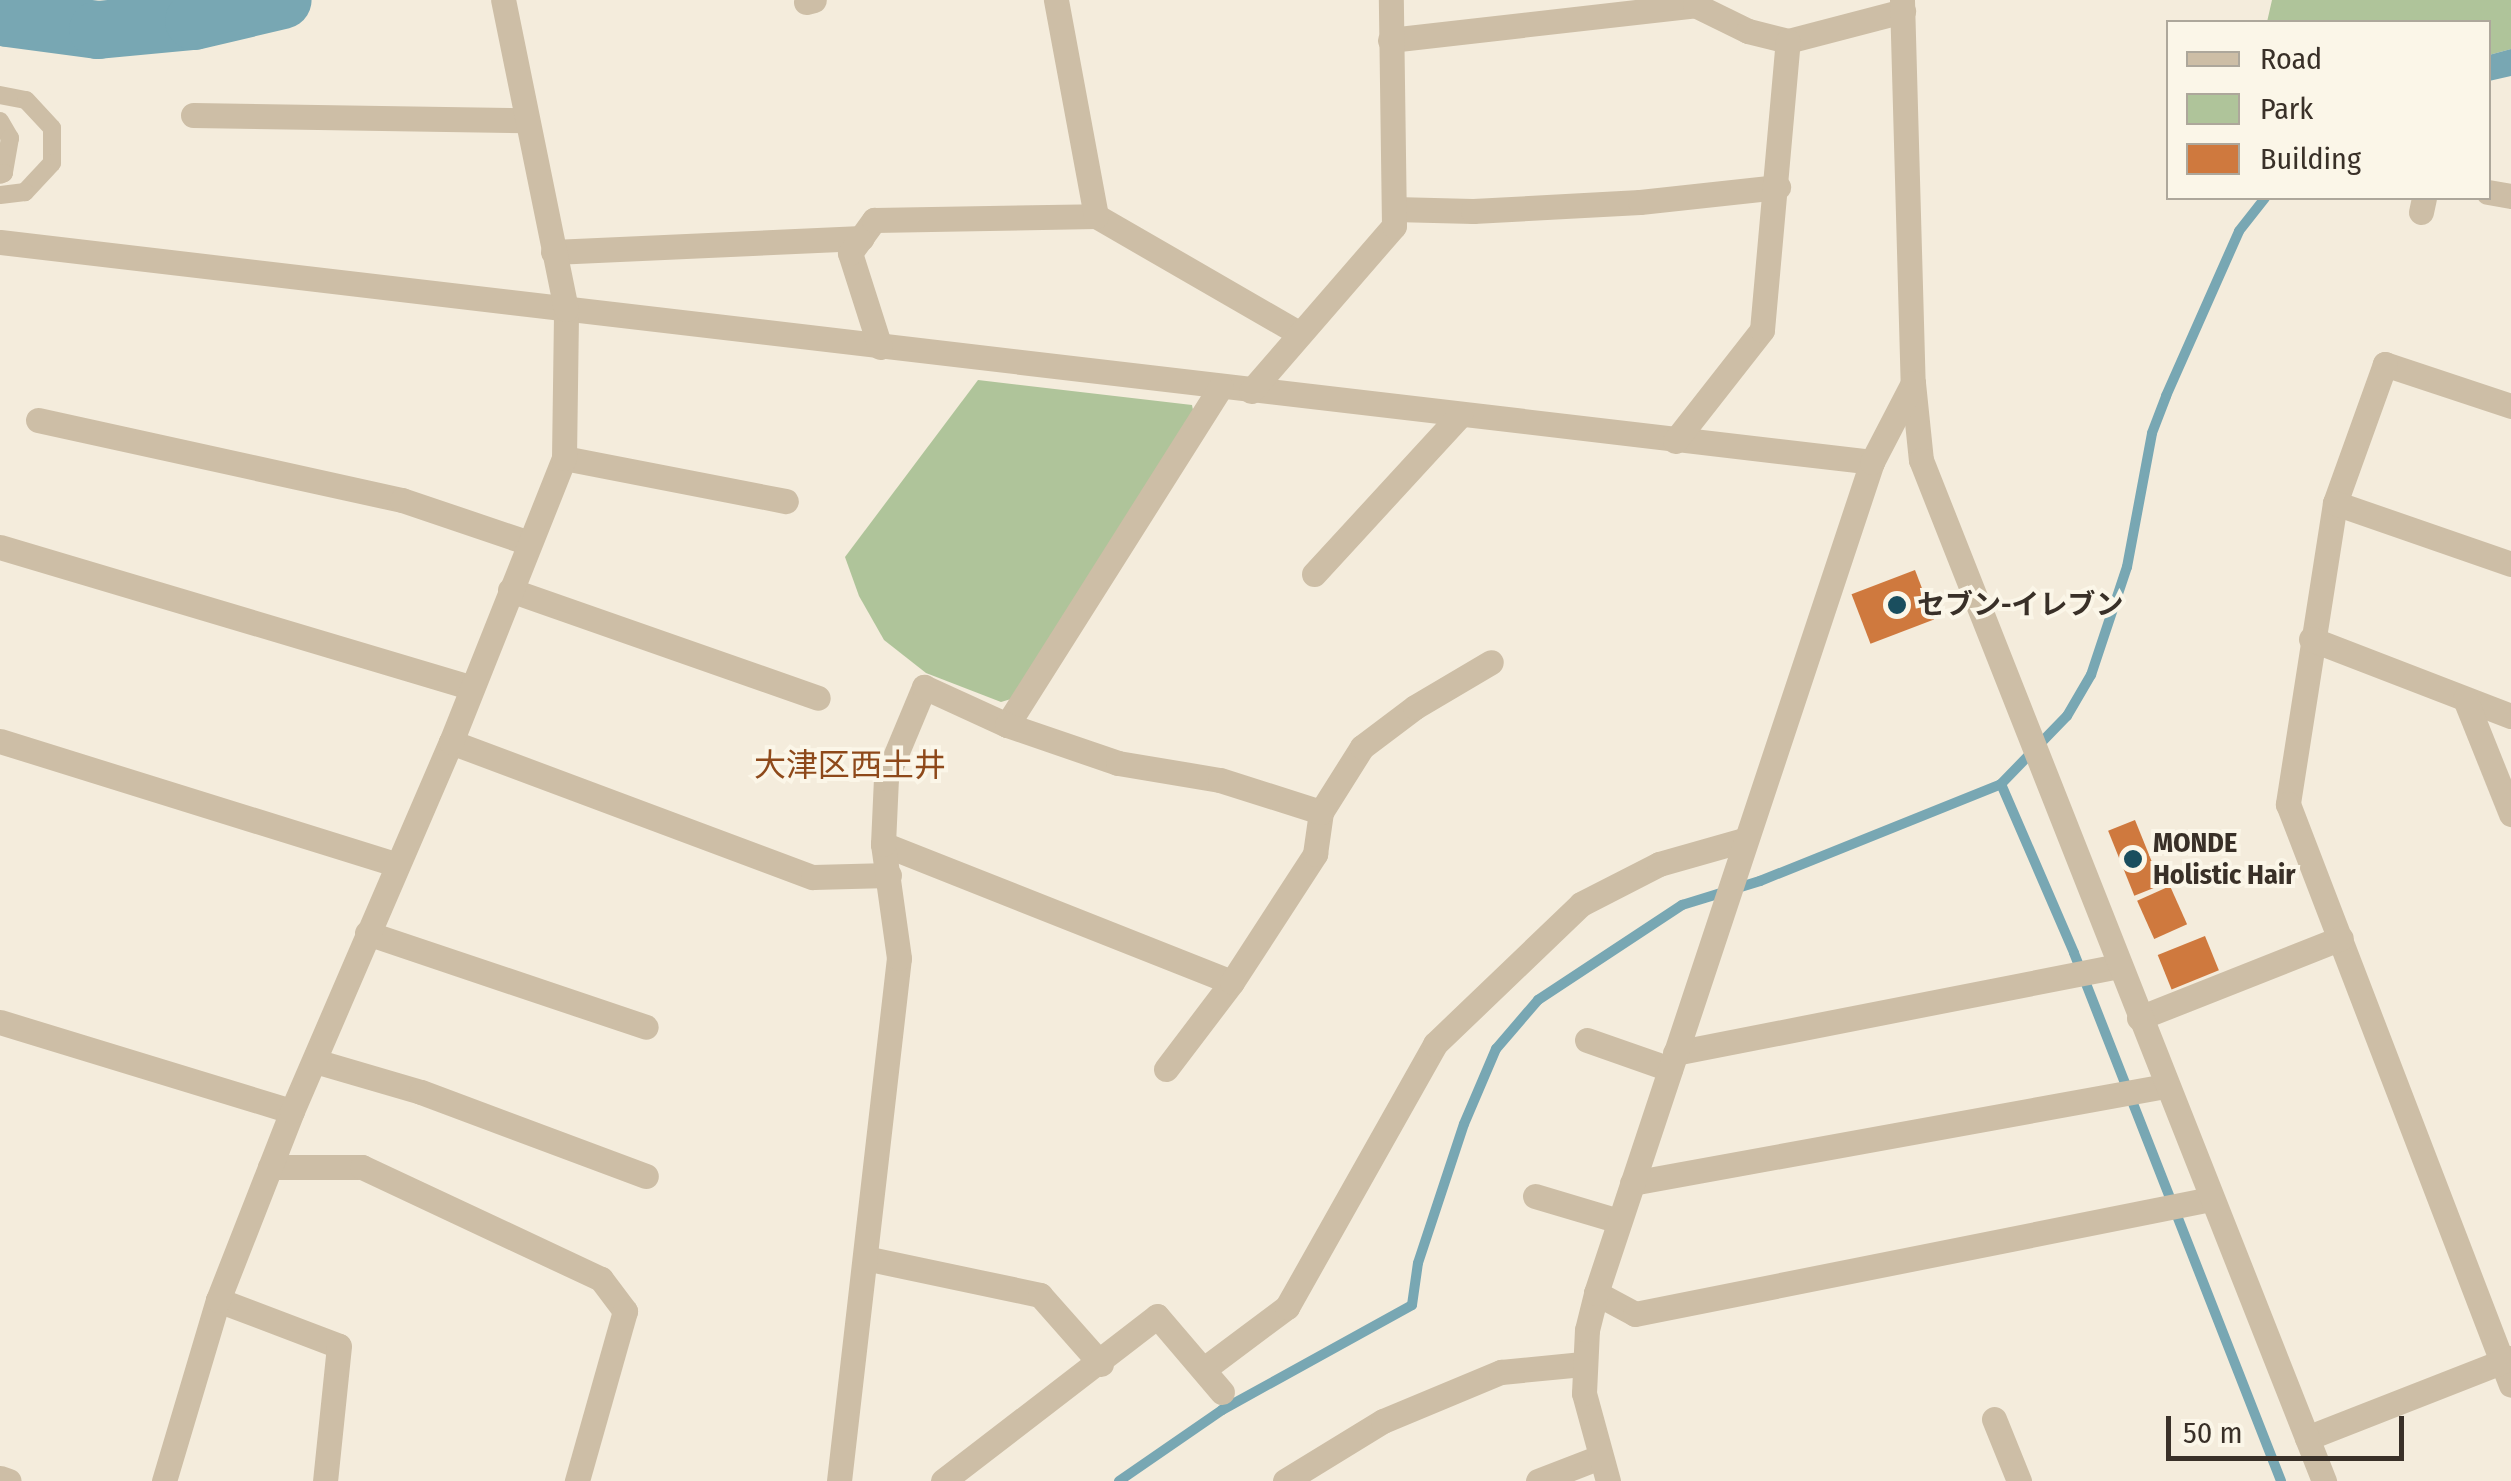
<!DOCTYPE html>
<html>
<head>
<meta charset="utf-8">
<style>
	body { margin:0 }
	#map { position:relative; width:2511px; height:1481px; overflow:hidden; background:#f4ecdc; font-family:"Fira Sans Condensed","Noto Sans JP",sans-serif }
	div>[style] { position:absolute }
	.green>* { inset:0; background:#afc49a }
	.water>* { inset:0; background:#78a7b3 }
	.stream>* { height:10px; margin:-5px; padding:0 5px; transform-origin:5px; border-radius:5px; background:#78a7b3 }
	.river>* { height:58px; margin:-29px; padding:0 29px; transform-origin:29px; border-radius:29px; background:#78a7b3 }
	.building>* { inset:0; background:#cf793e; transform-origin:0 0 }
	.service>* { height:18px; margin:-9px; padding:0 9px; transform-origin:9px; border-radius:9px; background:#cdbea6 }
	.minor>* { height:25px; margin:-12.5px; padding:0 12.5px; transform-origin:12.5px; border-radius:12.5px; background:#cdbea6 }
	.tertiary>* { height:25px; margin:-12.5px; padding:0 12.5px; transform-origin:12.5px; border-radius:12.5px; background:#cdbea6 }
	.dots>* { width:28px; height:28px; translate:-50% -50%; box-sizing:border-box; border:5px solid #fbf6e8; border-radius:50% }
	span { translate:-50% -50%; white-space:nowrap; text-align:center; line-height:1.15; -webkit-text-stroke:8px #fbf6e8; paint-order:stroke }
	.poi-label { font-size:28px; color:#393028; font-weight:700 }
	.left { translate:0 -50%; text-align:left }
	.quarter-label { font-size:32px; color:#8e491a }
	.legend { position:absolute; left:2166px; top:20px; width:325px; height:180px; box-sizing:border-box; background:#fbf6e8; border:2px solid #ada79b; margin:0; padding:12px 18px; list-style:none; font-size:30px; color:#393028 }
	.legend li { display:flex; align-items:center; gap:20px; height:50px }
	.legend b { width:50px; border:2px solid #ada79b }
	.scale { position:absolute; left:2166px; top:1416px; width:238px; height:45px; box-sizing:border-box; border:5px solid #393028; border-top:0; padding-left:12px; font-size:30px; line-height:35px; white-space:nowrap; color:#393028; -webkit-text-stroke:8px #fbf6e8; paint-order:stroke }
</style>
</head>
<body>
<div id="map">
	<div class="green">
		<div style="clip-path:polygon(2272px 0,2511px 0,2511px 49px,2489px 55px,2488px 22px,2267px 22px)"></div>
		<div style="clip-path:polygon(978px 380px,1192px 405px,1195px 420px,1011px 699px,1001px 702px,926px 673px,884px 640px,859px 596px,845px 557px)"></div>
	</div>
	<div class="water">
		<div style="clip-path:polygon(2511px 49px,2511px 76px,2489px 81px,2489px 55px)"></div>
	</div>
	<div class="stream">
		<div style="left:2001px;top:784px;width:184px;rotate:66.6deg"></div>
		<div style="left:2074px;top:953px;width:567px;rotate:68.59deg"></div>
		<div style="left:1119px;top:1481px;width:125px;rotate:-34.6deg"></div>
		<div style="left:1222px;top:1410px;width:217px;rotate:-28.9deg"></div>
		<div style="left:1412px;top:1305px;width:42px;rotate:-81.9deg"></div>
		<div style="left:1418px;top:1263px;width:146px;rotate:-71.7deg"></div>
		<div style="left:1464px;top:1124px;width:82px;rotate:-66.9deg"></div>
		<div style="left:1496px;top:1049px;width:65px;rotate:-49.4deg"></div>
		<div style="left:1538px;top:1000px;width:173px;rotate:-33.4deg"></div>
		<div style="left:1682px;top:905px;width:82px;rotate:-17.1deg"></div>
		<div style="left:1760px;top:881px;width:260px;rotate:-21.9deg"></div>
		<div style="left:2001px;top:784px;width:95px;rotate:-45.9deg"></div>
		<div style="left:2067px;top:716px;width:48px;rotate:-59.7deg"></div>
		<div style="left:2091px;top:675px;width:114px;rotate:-71.6deg"></div>
		<div style="left:2127px;top:567px;width:136px;rotate:-79.4deg"></div>
		<div style="left:2152px;top:433px;width:40px;rotate:-69deg"></div>
		<div style="left:2166px;top:396px;width:180px;rotate:-66.1deg"></div>
		<div style="left:2239px;top:231px;width:42px;rotate:-51.8deg"></div>
	</div>
	<div class="river">
		<div style="left:0;top:13px;width:9px;rotate:32deg"></div>
		<div style="left:8px;top:18px;width:91px;rotate:7.6deg"></div>
		<div style="left:98px;top:30px;width:96px;rotate:-5.4deg"></div>
		<div style="left:194px;top:21px;width:91px;rotate:-13.3deg"></div>
	</div>
	<div class="building">
		<div style="left:1915px;top:570px;width:53px;height:68px;rotate:69deg"></div>
		<div style="left:2135px;top:820px;width:70px;height:29px;rotate:68deg"></div>
		<div style="left:2170px;top:886px;width:42px;height:36px;rotate:66deg"></div>
		<div style="left:2205px;top:936px;width:37px;height:51px;rotate:68deg"></div>
	</div>
	<div class="service">
		<div style="left:0;top:95px;width:26px;rotate:11deg"></div>
		<div style="left:26px;top:100px;width:38px;rotate:47deg"></div>
		<div style="left:52px;top:128px;width:35px;rotate:90deg"></div>
		<div style="left:52px;top:163px;width:40px;rotate:133deg"></div>
		<div style="left:25px;top:192px;width:25px;rotate:173deg"></div>
		<div style="left:0;top:121px;width:20px;rotate:60deg"></div>
		<div style="left:10px;top:138px;width:36px;rotate:100deg"></div>
		<div style="left:4px;top:173px;width:4px;rotate:153deg"></div>
	</div>
	<div class="minor">
		<div style="left:806px;top:2px;width:8px;rotate:-14deg"></div>
		<div style="left:1390px;top:40px;width:307px;rotate:-6.5deg"></div>
		<div style="left:1695px;top:5px;width:59px;rotate:26.1deg"></div>
		<div style="left:1748px;top:31px;width:41px;rotate:14deg"></div>
		<div style="left:1788px;top:41px;width:119px;rotate:-14.6deg"></div>
		<div style="left:193px;top:115px;width:334px;rotate:0.9deg"></div>
		<div style="left:2488px;top:192px;width:23px;rotate:10deg"></div>
		<div style="left:1394px;top:209px;width:79px;rotate:1.5deg"></div>
		<div style="left:1473px;top:211px;width:167px;rotate:-3.1deg"></div>
		<div style="left:1640px;top:202px;width:139px;rotate:-6.2deg"></div>
		<div style="left:2421px;top:212px;width:14px;rotate:-78deg"></div>
		<div style="left:1096px;top:216px;width:234px;rotate:30deg"></div>
		<div style="left:0;top:242px;width:1885px;rotate:6.7deg"></div>
		<div style="left:553px;top:252px;width:309px;rotate:-2.6deg"></div>
		<div style="left:880px;top:347px;width:99px;rotate:-107.7deg"></div>
		<div style="left:850px;top:253px;width:41px;rotate:-54deg"></div>
		<div style="left:874px;top:220px;width:222px;rotate:-1deg"></div>
		<div style="left:1096px;top:216px;width:220px;rotate:-100.5deg"></div>
		<div style="left:1251px;top:391px;width:218px;rotate:-49.1deg"></div>
		<div style="left:1394px;top:226px;width:226px;rotate:-90.8deg"></div>
		<div style="left:2511px;top:406px;width:133px;rotate:-161.6deg"></div>
		<div style="left:2385px;top:364px;width:148px;rotate:109.8deg"></div>
		<div style="left:2335px;top:503px;width:305px;rotate:98.9deg"></div>
		<div style="left:2288px;top:804px;width:622px;rotate:69deg"></div>
		<div style="left:38px;top:420px;width:373px;rotate:12.4deg"></div>
		<div style="left:402px;top:500px;width:134px;rotate:18.7deg"></div>
		<div style="left:1675px;top:441px;width:141px;rotate:-51.9deg"></div>
		<div style="left:1762px;top:330px;width:290px;rotate:-84.9deg"></div>
		<div style="left:564px;top:458px;width:226px;rotate:11deg"></div>
		<div style="left:2335px;top:503px;width:186px;rotate:19.1deg"></div>
		<div style="left:0;top:547px;width:490px;rotate:16.6deg"></div>
		<div style="left:1314px;top:574px;width:216px;rotate:-47.4deg"></div>
		<div style="left:510px;top:590px;width:326px;rotate:19.3deg"></div>
		<div style="left:2311px;top:639px;width:214px;rotate:21.1deg"></div>
		<div style="left:2465px;top:699px;width:124px;rotate:68.2deg"></div>
		<div style="left:1007px;top:725px;width:400px;rotate:-57.7deg"></div>
		<div style="left:0;top:741px;width:415px;rotate:17.3deg"></div>
		<div style="left:451px;top:742px;width:386px;rotate:20.5deg"></div>
		<div style="left:813px;top:877px;width:76px;rotate:-1.5deg"></div>
		<div style="left:883px;top:844px;width:375px;rotate:21.6deg"></div>
		<div style="left:367px;top:933px;width:294px;rotate:18.6deg"></div>
		<div style="left:2139px;top:1018px;width:217px;rotate:-21.6deg"></div>
		<div style="left:0;top:1022px;width:305px;rotate:17deg"></div>
		<div style="left:1587px;top:1040px;width:88px;rotate:19.3deg"></div>
		<div style="left:1675px;top:1053px;width:450px;rotate:-11.1deg"></div>
		<div style="left:315px;top:1061px;width:110px;rotate:16.3deg"></div>
		<div style="left:421px;top:1092px;width:240px;rotate:20.5deg"></div>
		<div style="left:1166px;top:1069px;width:109px;rotate:-52.8deg"></div>
		<div style="left:1232px;top:982px;width:153px;rotate:-57deg"></div>
		<div style="left:1315px;top:854px;width:42px;rotate:-81.9deg"></div>
		<div style="left:1321px;top:812px;width:77px;rotate:-57.8deg"></div>
		<div style="left:1362px;top:747px;width:66px;rotate:-37deg"></div>
		<div style="left:1415px;top:707px;width:88px;rotate:-30.6deg"></div>
		<div style="left:270px;top:1167px;width:92px"></div>
		<div style="left:362px;top:1167px;width:264px;rotate:25.1deg"></div>
		<div style="left:601px;top:1279px;width:40px;rotate:53deg"></div>
		<div style="left:625px;top:1311px;width:177px;rotate:105.8deg"></div>
		<div style="left:1632px;top:1183px;width:542px;rotate:-10.31deg"></div>
		<div style="left:1535px;top:1196px;width:88px;rotate:16.6deg"></div>
		<div style="left:865px;top:1258px;width:179px;rotate:11.9deg"></div>
		<div style="left:1040px;top:1295px;width:92px;rotate:48.5deg"></div>
		<div style="left:1596px;top:1293px;width:44px;rotate:28.3deg"></div>
		<div style="left:1635px;top:1314px;width:587px;rotate:-11.29deg"></div>
		<div style="left:218px;top:1300px;width:129px;rotate:20.8deg"></div>
		<div style="left:339px;top:1346px;width:136px;rotate:95.9deg"></div>
		<div style="left:1204px;top:1369px;width:104px;rotate:-36.8deg"></div>
		<div style="left:1287px;top:1307px;width:302px;rotate:-60.6deg"></div>
		<div style="left:1435px;top:1044px;width:202px;rotate:-43.8deg"></div>
		<div style="left:1581px;top:904px;width:88px;rotate:-27.1deg"></div>
		<div style="left:1659px;top:864px;width:87px;rotate:-15.9deg"></div>
		<div style="left:1994px;top:1419px;width:67px;rotate:68deg"></div>
		<div style="left:2307px;top:1438px;width:219px;rotate:-21.4deg"></div>
		<div style="left:0;top:1478px;width:9px;rotate:18deg"></div>
		<div style="left:164px;top:1481px;width:189px;rotate:-73.4deg"></div>
		<div style="left:218px;top:1300px;width:203px;rotate:-68.6deg"></div>
		<div style="left:292px;top:1111px;width:402px;rotate:-66.7deg"></div>
		<div style="left:451px;top:742px;width:306px;rotate:-68.3deg"></div>
		<div style="left:564px;top:458px;width:149px;rotate:-89.2deg"></div>
		<div style="left:566px;top:309px;width:315px;rotate:-101.5deg"></div>
		<div style="left:839px;top:1481px;width:526px;rotate:-83.46deg"></div>
		<div style="left:899px;top:958px;width:115px;rotate:-98deg"></div>
		<div style="left:883px;top:844px;width:66px;rotate:-87.4deg"></div>
		<div style="left:886px;top:778px;width:99px;rotate:-67.3deg"></div>
		<div style="left:924px;top:687px;width:91px;rotate:24.6deg"></div>
		<div style="left:1007px;top:725px;width:117px;rotate:18.9deg"></div>
		<div style="left:1118px;top:763px;width:103px;rotate:9.5deg"></div>
		<div style="left:1220px;top:780px;width:106px;rotate:17.6deg"></div>
		<div style="left:943px;top:1481px;width:270px;rotate:-37.6deg"></div>
		<div style="left:1157px;top:1316px;width:100px;rotate:49.5deg"></div>
		<div style="left:1538px;top:1481px;width:66px;rotate:-21.2deg"></div>
	</div>
	<div class="tertiary">
		<div style="left:1902px;top:0;width:383px;rotate:88.4deg"></div>
		<div style="left:1913px;top:383px;width:77px;rotate:84.1deg"></div>
		<div style="left:1921px;top:460px;width:1098px;rotate:68.46deg"></div>
		<div style="left:1285px;top:1481px;width:115px;rotate:-31.5deg"></div>
		<div style="left:1383px;top:1421px;width:128px;rotate:-22.6deg"></div>
		<div style="left:1501px;top:1372px;width:82px;rotate:-5.6deg"></div>
		<div style="left:1608px;top:1481px;width:91px;rotate:-105.3deg"></div>
		<div style="left:1584px;top:1393px;width:63px;rotate:-87.3deg"></div>
		<div style="left:1587px;top:1330px;width:38px;rotate:-76deg"></div>
		<div style="left:1596px;top:1293px;width:876px;rotate:-71.63deg"></div>
		<div style="left:1872px;top:462px;width:89px;rotate:-62.6deg"></div>
	</div>
	<div class="dots">
		<div style="left:1897px;top:605px;background:#1a4e5e"></div>
		<div style="left:2133px;top:859px;background:#1a4e5e"></div>
	</div>
	<div class="poi-label">
		<span class="left" style="left:1917px;top:605px">セブン-イレブン</span>
		<span class="left" style="left:2153px;top:859px">MONDE<br>Holistic Hair</span>
	</div>
	<div class="quarter-label">
		<span style="left:850px;top:765px">大津区西土井</span>
	</div>
	<ul class="legend">
	<li><b style="height:12px;background:#cdbea6"></b>Road</li>
	<li><b style="height:28px;background:#afc49a"></b>Park</li>
	<li><b style="height:28px;background:#cf793e"></b>Building</li>
	</ul>
	<div class="scale">50 m</div>
</div>
</body>
</html>
